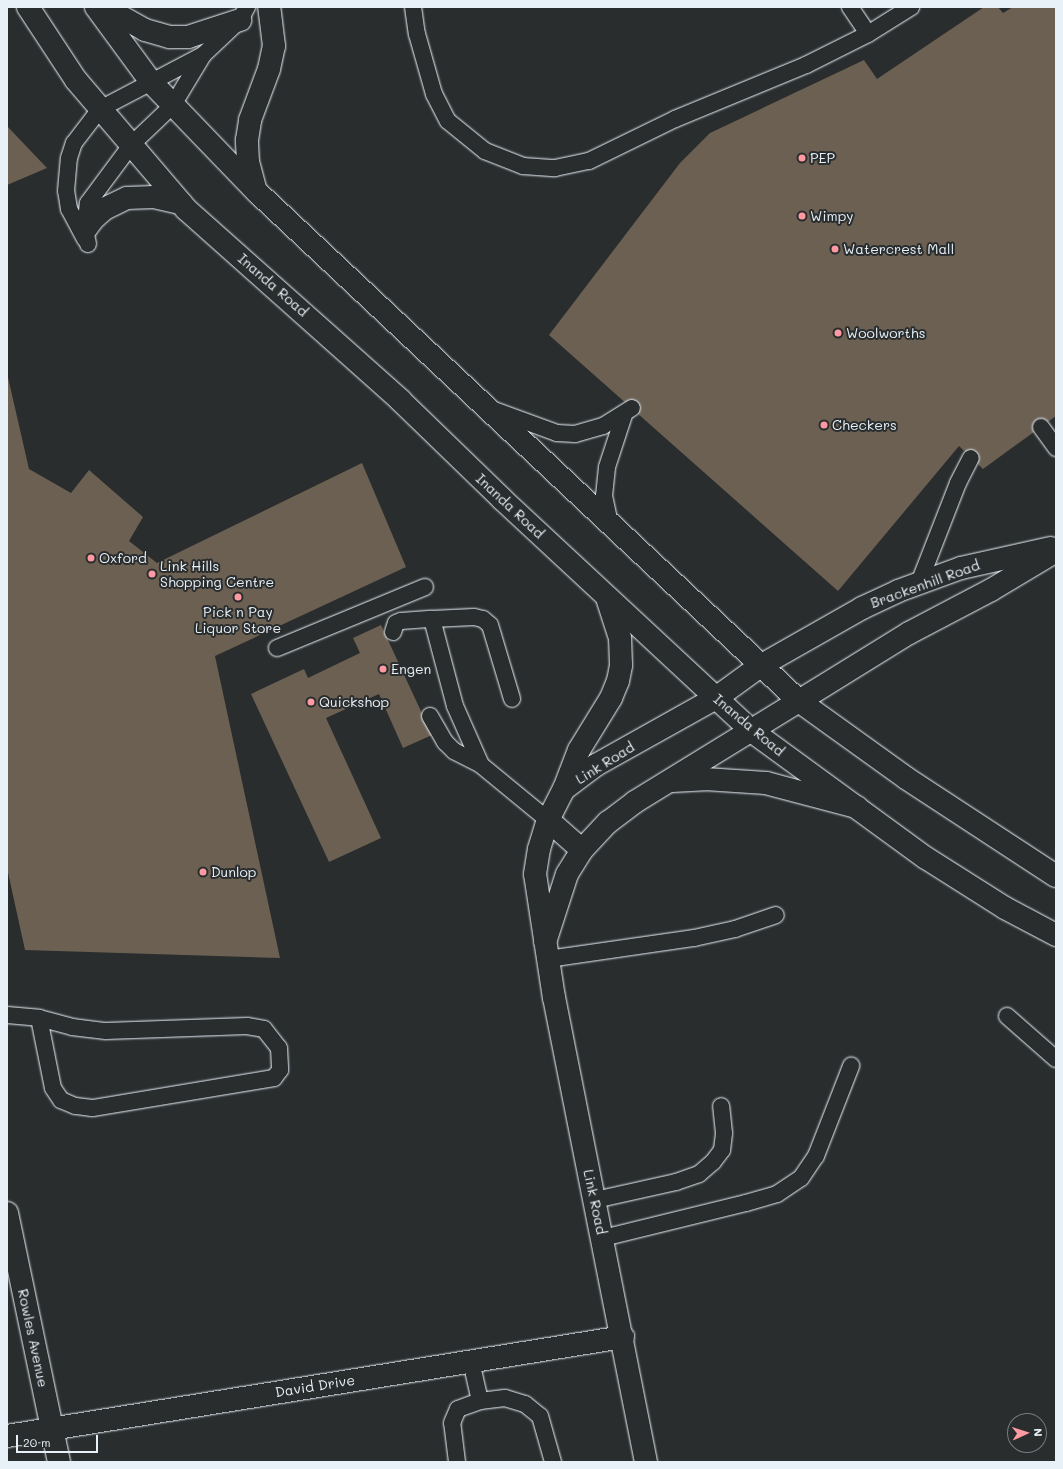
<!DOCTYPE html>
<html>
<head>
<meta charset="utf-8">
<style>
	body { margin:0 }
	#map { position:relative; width:1063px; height:1469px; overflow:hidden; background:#2a2d2e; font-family:Mali,sans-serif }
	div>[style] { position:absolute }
	.building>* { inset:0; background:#6b6052 }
	.roads { filter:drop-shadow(0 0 1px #e8f1f8) drop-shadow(0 0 1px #e8f1f8) }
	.service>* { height:16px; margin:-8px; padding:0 8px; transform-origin:8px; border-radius:8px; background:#2a2d2e }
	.minor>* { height:22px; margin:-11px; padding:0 11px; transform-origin:11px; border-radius:11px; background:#2a2d2e }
	.tertiary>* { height:22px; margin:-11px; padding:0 11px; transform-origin:11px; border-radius:11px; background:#2a2d2e }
	.secondary>* { height:22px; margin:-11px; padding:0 11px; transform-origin:11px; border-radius:11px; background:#2a2d2e }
	.dots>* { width:11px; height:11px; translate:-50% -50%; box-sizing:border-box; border:2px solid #2a2d2e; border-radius:50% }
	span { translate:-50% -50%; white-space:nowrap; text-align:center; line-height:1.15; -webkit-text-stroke:4px #2a2d2e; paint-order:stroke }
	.poi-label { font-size:14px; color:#e8f1f8 }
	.left { translate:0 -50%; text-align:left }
	.street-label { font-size:14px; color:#e8f1f8 }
	.frame { position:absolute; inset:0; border:8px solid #e8f1f8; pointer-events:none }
	.north { position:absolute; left:1007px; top:1413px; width:40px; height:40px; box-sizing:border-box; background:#2a2d2e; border:1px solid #767b7f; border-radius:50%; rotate:87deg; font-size:11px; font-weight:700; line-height:16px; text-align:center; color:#e8f1f8 }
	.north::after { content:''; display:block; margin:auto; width:14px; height:18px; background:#ff9aa2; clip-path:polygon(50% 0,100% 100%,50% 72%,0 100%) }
	.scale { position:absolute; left:16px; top:1435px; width:82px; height:18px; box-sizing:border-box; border:2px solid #e8f1f8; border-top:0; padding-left:5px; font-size:12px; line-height:14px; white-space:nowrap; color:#e8f1f8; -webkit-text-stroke:3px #2a2d2e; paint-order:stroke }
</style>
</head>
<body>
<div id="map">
	<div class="building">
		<div style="clip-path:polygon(984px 7px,998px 7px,1003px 13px,1013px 7px,1056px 7px,1056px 416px,983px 469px,959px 446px,838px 591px,549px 335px,680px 163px,710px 133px,864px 60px,877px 79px)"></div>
		<div style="clip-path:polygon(7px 126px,47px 168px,7px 185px)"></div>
		<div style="clip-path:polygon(7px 373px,29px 469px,71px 493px,89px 470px,143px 517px,129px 541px,157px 563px,362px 463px,406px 567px,215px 656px,280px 958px,25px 950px,7px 868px)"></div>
		<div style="clip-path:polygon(381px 625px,432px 735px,403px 748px,379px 694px,326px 718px,381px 838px,329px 862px,251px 694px,304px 669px,308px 678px,360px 653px,353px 638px)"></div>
	</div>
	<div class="roads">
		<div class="service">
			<div style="left:413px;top:7px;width:27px;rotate:82deg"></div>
			<div style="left:417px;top:34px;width:62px;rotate:74.2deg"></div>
			<div style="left:434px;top:94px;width:30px;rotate:63deg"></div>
			<div style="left:448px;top:121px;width:48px;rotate:39deg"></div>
			<div style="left:485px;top:151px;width:41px;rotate:21.5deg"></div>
			<div style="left:523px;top:166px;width:32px;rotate:4deg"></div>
			<div style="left:555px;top:168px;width:35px;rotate:-12deg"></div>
			<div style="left:589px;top:161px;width:96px;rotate:-26deg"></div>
			<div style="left:675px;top:119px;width:142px;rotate:-22.4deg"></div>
			<div style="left:806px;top:65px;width:69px;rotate:-26.6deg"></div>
			<div style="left:868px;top:34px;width:51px;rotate:-32.1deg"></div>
			<div style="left:850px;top:7px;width:32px;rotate:56deg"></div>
			<div style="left:85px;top:239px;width:34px;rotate:-118deg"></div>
			<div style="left:69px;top:209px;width:18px;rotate:-99deg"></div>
			<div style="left:66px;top:191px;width:33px;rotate:-85deg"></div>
			<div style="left:69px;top:158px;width:16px;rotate:-72deg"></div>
			<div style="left:74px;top:143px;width:43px;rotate:-52.6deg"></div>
			<div style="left:100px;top:109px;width:116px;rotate:-27.7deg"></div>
			<div style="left:88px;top:244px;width:14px;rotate:-102deg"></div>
			<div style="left:85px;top:230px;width:27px;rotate:-84deg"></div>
			<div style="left:88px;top:203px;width:72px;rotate:-53.4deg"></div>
			<div style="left:131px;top:145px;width:58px;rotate:-43.6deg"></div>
			<div style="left:173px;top:105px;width:58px;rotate:-59deg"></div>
			<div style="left:203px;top:55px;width:51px;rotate:-43.4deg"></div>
			<div style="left:240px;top:20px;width:15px;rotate:-62deg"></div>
			<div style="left:494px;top:410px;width:67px;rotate:20.1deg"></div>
			<div style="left:557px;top:433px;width:18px;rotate:3deg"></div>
			<div style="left:575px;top:434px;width:29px;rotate:-16deg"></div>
			<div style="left:603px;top:426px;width:34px;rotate:-32deg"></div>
			<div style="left:1041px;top:427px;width:26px;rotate:54deg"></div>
			<div style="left:610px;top:524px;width:29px;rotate:-102deg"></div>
			<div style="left:604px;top:496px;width:29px;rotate:-84deg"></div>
			<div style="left:607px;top:467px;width:55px;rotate:-71.9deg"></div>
			<div style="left:919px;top:583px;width:107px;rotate:-68.7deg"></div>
			<div style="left:958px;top:483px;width:28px;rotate:-63deg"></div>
			<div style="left:432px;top:619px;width:42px;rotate:-2.7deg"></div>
			<div style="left:474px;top:617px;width:9px;rotate:13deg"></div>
			<div style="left:483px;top:619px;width:9px;rotate:41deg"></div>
			<div style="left:490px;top:625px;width:77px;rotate:73.4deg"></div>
			<div style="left:393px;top:632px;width:9px;rotate:-72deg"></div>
			<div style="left:396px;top:623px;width:5px;rotate:-22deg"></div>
			<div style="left:401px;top:621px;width:31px;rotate:-4deg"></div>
			<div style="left:432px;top:619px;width:90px;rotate:75.2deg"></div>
			<div style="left:455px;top:706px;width:64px;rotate:66.2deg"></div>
			<div style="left:277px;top:648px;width:160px;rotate:-22.4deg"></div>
			<div style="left:430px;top:716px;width:30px;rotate:60deg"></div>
			<div style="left:445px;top:742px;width:13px;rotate:45deg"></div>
			<div style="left:454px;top:751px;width:30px;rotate:27deg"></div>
			<div style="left:481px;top:765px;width:87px;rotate:39.4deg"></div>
			<div style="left:548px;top:959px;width:148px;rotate:-8.2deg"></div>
			<div style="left:694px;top:938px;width:42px;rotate:-12.4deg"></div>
			<div style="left:735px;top:929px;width:43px;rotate:-18.9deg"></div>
			<div style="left:7px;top:1015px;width:32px;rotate:5deg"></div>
			<div style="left:39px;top:1018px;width:34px;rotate:15deg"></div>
			<div style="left:72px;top:1027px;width:34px;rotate:7deg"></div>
			<div style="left:106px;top:1031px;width:141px;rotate:-2deg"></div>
			<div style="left:247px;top:1026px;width:17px;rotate:10deg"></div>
			<div style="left:264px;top:1029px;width:24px;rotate:52deg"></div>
			<div style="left:279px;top:1048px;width:22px;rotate:87deg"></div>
			<div style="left:280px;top:1070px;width:10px;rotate:127deg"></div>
			<div style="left:274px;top:1078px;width:184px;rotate:170.6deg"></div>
			<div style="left:92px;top:1108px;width:17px;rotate:-173deg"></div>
			<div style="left:75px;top:1106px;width:15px;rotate:-157deg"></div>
			<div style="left:61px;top:1100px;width:14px;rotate:-124deg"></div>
			<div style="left:53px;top:1088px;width:71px;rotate:-101.3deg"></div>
			<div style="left:1007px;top:1016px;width:65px;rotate:41.3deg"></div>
			<div style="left:595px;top:1200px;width:83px;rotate:-12.5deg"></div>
			<div style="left:676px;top:1182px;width:24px;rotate:-19deg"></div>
			<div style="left:699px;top:1174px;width:18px;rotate:-41deg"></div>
			<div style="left:713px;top:1162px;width:15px;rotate:-53deg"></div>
			<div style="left:722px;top:1150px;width:17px;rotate:-83deg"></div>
			<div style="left:724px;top:1133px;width:27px;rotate:-96deg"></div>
			<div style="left:603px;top:1238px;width:147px;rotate:-13.8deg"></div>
			<div style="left:746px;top:1203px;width:32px;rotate:-16deg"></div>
			<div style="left:777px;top:1194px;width:29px;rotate:-34deg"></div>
			<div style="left:801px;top:1178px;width:27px;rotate:-56deg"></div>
			<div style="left:816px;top:1156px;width:97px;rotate:-68.7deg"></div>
			<div style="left:471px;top:1361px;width:41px;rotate:77.3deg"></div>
			<div style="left:457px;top:1462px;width:39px;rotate:-97deg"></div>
			<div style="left:452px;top:1423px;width:15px;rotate:-67deg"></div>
			<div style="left:458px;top:1409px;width:23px;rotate:-20deg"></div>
			<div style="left:480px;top:1401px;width:25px;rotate:-7deg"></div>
			<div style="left:505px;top:1398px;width:21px;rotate:17deg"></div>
			<div style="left:525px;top:1404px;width:19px;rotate:39deg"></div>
			<div style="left:540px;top:1416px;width:48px;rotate:74.2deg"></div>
		</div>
		<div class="minor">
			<div style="left:7px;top:1213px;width:254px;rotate:78.2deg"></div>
			<div style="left:7px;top:1436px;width:624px;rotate:-9.13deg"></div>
		</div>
		<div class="tertiary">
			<div style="left:1056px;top:551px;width:76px;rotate:149deg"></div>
			<div style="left:991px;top:590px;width:93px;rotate:152.3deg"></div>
			<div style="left:909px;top:633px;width:129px;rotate:148.3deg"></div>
			<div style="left:799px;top:701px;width:132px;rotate:35.7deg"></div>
			<div style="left:906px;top:778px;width:179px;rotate:33.2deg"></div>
			<div style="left:760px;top:666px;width:117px;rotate:-29.6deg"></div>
			<div style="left:862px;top:608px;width:40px;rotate:-25deg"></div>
			<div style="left:898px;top:591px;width:67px;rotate:-20.1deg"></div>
			<div style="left:961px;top:568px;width:92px;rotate:-12.5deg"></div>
			<div style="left:753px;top:732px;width:214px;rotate:36.1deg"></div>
			<div style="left:926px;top:858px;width:93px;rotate:32.3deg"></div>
			<div style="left:1005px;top:908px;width:58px;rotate:27.9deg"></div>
		</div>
		<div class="secondary">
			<div style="left:28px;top:7px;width:87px;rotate:56.7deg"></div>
			<div style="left:76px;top:80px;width:170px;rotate:49.5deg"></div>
			<div style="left:186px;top:209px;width:287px;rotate:41.7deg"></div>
			<div style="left:400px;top:400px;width:142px;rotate:44.1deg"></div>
			<div style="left:502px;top:499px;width:342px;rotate:42.9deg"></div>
			<div style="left:96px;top:7px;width:93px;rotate:53.7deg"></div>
			<div style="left:151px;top:82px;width:153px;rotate:46.1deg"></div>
			<div style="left:257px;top:192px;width:744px;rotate:43.2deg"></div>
			<div style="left:799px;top:701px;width:193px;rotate:148.4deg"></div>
			<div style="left:635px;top:802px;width:34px;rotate:143deg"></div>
			<div style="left:608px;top:822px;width:38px;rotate:133deg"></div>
			<div style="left:582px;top:850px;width:28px;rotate:122deg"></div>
			<div style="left:567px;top:874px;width:71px;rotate:107.9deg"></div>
			<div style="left:104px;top:7px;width:47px;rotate:29.3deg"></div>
			<div style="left:145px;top:30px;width:26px;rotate:16deg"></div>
			<div style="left:170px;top:37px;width:18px"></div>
			<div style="left:188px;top:37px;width:55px;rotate:-18.1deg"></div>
			<div style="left:255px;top:188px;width:27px;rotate:-105deg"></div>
			<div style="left:248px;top:162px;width:22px;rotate:-93deg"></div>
			<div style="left:247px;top:140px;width:20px;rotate:-81deg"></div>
			<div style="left:250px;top:120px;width:54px;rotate:-69.6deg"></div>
			<div style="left:269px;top:69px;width:24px;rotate:-78deg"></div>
			<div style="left:274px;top:46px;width:39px;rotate:-97deg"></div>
			<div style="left:85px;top:230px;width:14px;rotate:-54deg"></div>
			<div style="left:93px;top:219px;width:15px;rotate:-42deg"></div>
			<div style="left:104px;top:209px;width:25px;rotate:-26deg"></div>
			<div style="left:127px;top:198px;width:27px;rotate:-2deg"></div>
			<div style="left:154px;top:197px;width:28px;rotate:13deg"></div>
			<div style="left:672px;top:781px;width:33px;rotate:-3deg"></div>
			<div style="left:705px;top:779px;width:61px;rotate:3.8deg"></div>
			<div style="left:766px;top:783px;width:94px;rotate:14.8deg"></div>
			<div style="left:564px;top:789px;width:42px;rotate:-69deg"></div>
			<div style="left:579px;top:750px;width:61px;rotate:-58.4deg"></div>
			<div style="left:611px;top:698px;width:18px;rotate:-68deg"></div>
			<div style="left:618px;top:681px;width:16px;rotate:-79deg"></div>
			<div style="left:621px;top:665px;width:27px;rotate:-92deg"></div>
			<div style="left:620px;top:638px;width:40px;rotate:-108deg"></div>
			<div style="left:548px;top:820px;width:45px;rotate:41.4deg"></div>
			<div style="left:646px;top:1462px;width:473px;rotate:-101.2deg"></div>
			<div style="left:554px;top:998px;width:125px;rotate:-98.7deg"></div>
			<div style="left:535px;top:874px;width:25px;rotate:-81deg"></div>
			<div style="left:539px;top:849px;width:30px;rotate:-73deg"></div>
			<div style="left:548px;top:820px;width:35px;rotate:-63deg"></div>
			<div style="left:564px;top:789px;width:40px;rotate:-37deg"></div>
			<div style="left:596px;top:765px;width:137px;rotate:-29.2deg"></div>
			<div style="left:716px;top:698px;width:54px;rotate:-36deg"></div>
		</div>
	</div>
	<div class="dots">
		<div style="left:802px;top:158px;background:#ff9aa2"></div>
		<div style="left:802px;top:216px;background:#ff9aa2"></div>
		<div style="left:835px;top:249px;background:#ff9aa2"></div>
		<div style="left:838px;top:333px;background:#ff9aa2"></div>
		<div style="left:824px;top:425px;background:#ff9aa2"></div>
		<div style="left:91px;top:558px;background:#ff9aa2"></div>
		<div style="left:152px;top:574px;background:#ff9aa2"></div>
		<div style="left:238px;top:597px;background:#ff9aa2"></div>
		<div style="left:383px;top:669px;background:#ff9aa2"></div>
		<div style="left:311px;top:702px;background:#ff9aa2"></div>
		<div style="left:203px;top:872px;background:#ff9aa2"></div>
	</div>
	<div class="poi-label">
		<span class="left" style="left:810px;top:158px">PEP</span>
		<span class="left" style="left:810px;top:216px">Wimpy</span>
		<span class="left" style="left:843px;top:249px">Watercrest Mall</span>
		<span class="left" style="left:846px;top:333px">Woolworths</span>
		<span class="left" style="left:832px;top:425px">Checkers</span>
		<span class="left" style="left:99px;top:558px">Oxford</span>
		<span class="left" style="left:160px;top:574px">Link Hills<br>Shopping Centre</span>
		<span style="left:238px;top:620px">Pick n Pay<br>Liquor Store</span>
		<span class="left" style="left:391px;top:669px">Engen</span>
		<span class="left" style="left:319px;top:702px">Quickshop</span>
		<span class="left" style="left:211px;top:872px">Dunlop</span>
	</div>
	<div class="street-label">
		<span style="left:273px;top:285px;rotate:41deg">Inanda Road</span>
		<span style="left:510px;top:506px;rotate:43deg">Inanda Road</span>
		<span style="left:925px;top:584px;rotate:-20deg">Brackenhill Road</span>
		<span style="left:749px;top:725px;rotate:40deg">Inanda Road</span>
		<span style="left:605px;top:763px;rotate:-32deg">Link Road</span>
		<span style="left:595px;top:1202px;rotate:78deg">Link Road</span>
		<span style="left:33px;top:1338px;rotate:78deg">Rowles Avenue</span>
		<span style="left:315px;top:1386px;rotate:-9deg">David Drive</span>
	</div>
	<div class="frame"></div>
	<div class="north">N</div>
	<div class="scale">20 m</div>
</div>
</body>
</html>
